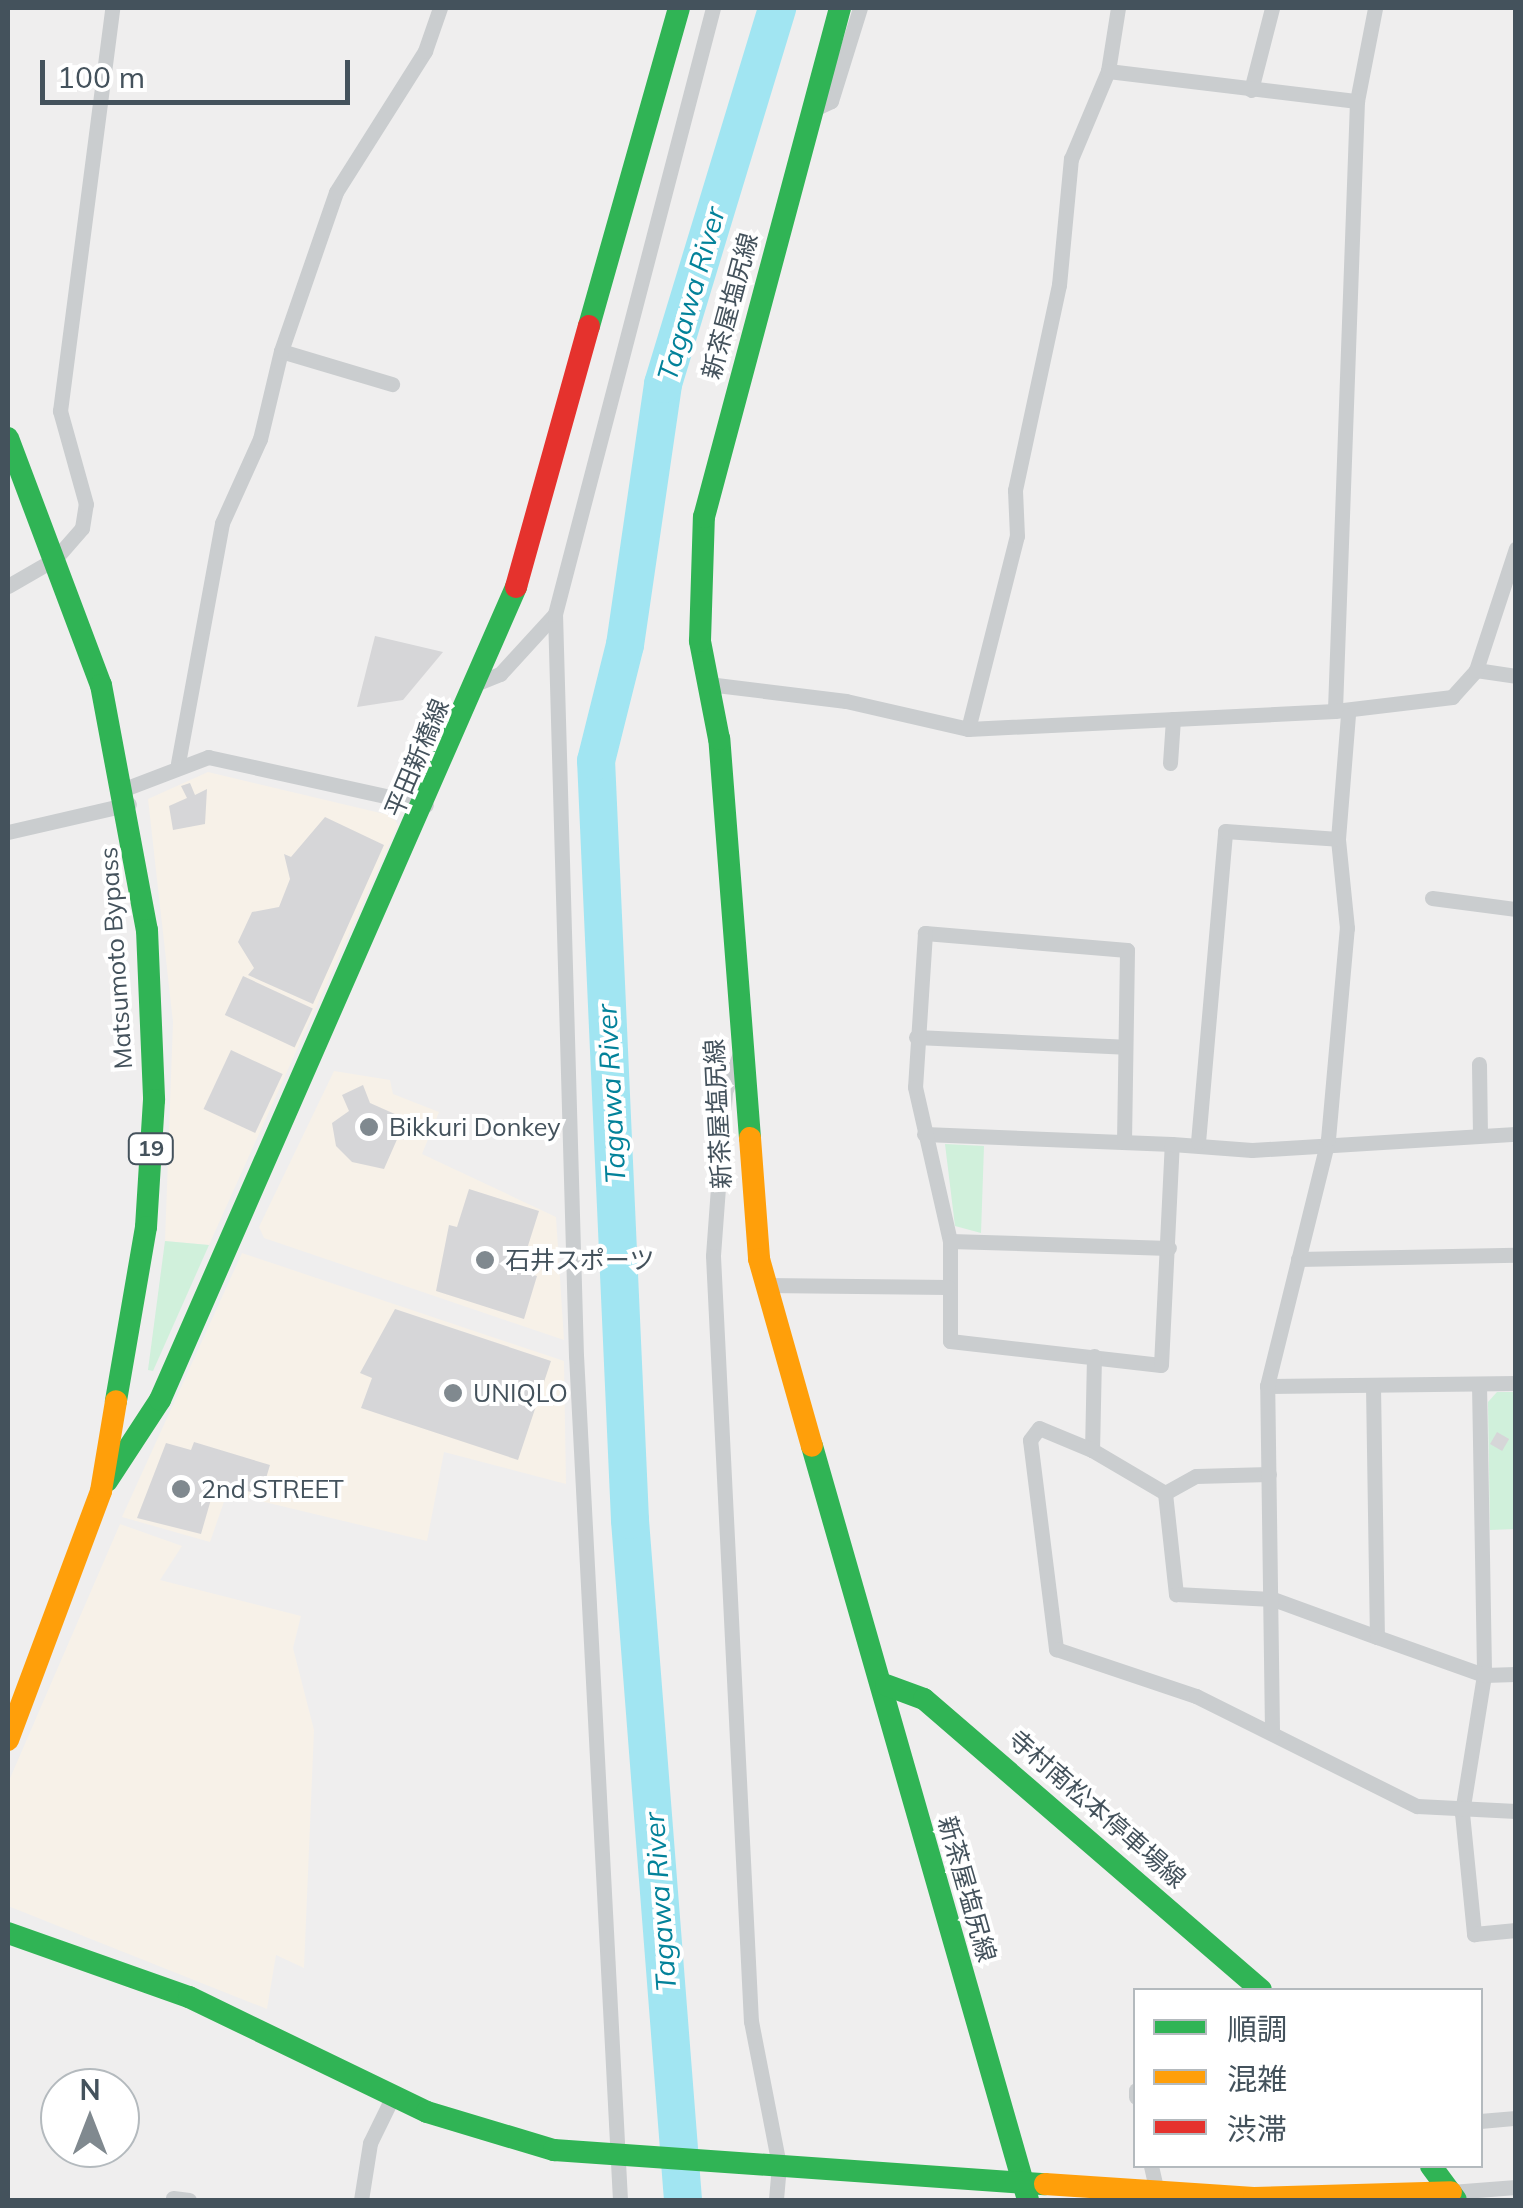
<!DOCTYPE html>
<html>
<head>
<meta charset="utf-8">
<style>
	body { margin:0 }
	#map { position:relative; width:1523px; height:2208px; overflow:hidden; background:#efeeee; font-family:Mulish,"Noto Sans JP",sans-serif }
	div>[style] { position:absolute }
	.commercial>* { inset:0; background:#f7f1e8 }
	.green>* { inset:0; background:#d0f0db }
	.river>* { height:38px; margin:-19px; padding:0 19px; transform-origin:19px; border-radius:19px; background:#a1e5f2 }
	.building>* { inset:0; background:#d6d6d8; transform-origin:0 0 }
	.street>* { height:15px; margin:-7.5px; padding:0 7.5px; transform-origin:7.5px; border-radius:7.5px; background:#cacdcf }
	.fast>* { height:22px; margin:-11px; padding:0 11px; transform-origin:11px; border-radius:11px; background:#30b455 }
	.slow>* { height:22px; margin:-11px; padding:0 11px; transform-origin:11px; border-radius:11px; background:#ff9f0a }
	.jam>* { height:22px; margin:-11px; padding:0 11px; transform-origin:11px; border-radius:11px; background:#e5322d }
	.dots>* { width:28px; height:28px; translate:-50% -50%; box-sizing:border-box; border:5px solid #fff; border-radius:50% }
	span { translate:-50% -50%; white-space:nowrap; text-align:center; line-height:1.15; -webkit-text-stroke:8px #fff; paint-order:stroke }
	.shield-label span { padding:2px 8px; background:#fff; border:2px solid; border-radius:8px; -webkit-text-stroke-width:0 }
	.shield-label { font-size:22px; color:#44525c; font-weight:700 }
	.street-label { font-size:25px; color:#44525c }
	.poi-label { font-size:25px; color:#44525c }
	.left { translate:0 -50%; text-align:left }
	.water-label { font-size:28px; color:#03829a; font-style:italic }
	.frame { position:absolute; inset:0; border:10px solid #44525c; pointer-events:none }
	.legend { position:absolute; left:1133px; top:1988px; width:350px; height:180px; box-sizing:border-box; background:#fff; border:2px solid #b4babe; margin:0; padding:12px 18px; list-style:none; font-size:30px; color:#44525c }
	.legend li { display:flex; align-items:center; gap:20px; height:50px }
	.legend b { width:50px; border:2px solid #b4babe }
	.north { position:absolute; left:40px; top:2068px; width:100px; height:100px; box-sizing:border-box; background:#fff; border:2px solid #b4babe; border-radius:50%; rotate:0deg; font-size:28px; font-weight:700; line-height:40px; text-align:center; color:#44525c }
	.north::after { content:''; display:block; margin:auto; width:35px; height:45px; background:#80898f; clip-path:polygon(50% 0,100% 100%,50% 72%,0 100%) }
	.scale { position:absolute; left:40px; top:60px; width:310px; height:45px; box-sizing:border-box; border:5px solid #44525c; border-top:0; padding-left:12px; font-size:30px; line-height:35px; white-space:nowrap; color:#44525c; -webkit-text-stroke:8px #fff; paint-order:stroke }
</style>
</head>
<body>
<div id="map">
	<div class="commercial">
		<div style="clip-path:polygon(208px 772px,393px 816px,398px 825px,209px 1245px,165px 1241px,173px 1022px,148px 799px)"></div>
		<div style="clip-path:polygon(334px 1071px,390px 1080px,393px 1094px,439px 1112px,422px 1154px,556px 1217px,564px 1340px,264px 1238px,259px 1227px)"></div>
		<div style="clip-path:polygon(242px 1253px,564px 1361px,566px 1484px,444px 1452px,427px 1541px,227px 1493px,210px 1542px,122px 1517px)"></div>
		<div style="clip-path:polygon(120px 1524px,182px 1546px,160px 1580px,301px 1616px,293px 1648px,314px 1730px,304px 1968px,276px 1955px,267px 2009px,8px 1906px,8px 1783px)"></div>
	</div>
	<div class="green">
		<div style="clip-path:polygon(945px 1144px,984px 1146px,981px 1233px,955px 1226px)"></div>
		<div style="clip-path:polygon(165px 1241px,209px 1245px,153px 1371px,148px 1370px)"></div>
		<div style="clip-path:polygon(1497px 1392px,1515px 1392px,1515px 1529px,1490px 1530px,1488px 1402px)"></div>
	</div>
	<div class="river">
		<div style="left:683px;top:2200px;width:682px;rotate:-94.46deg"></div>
		<div style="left:630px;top:1520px;width:760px;rotate:-92.56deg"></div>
		<div style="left:596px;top:761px;width:120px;rotate:-76deg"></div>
		<div style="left:625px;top:645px;width:264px;rotate:-81.7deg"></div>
		<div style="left:663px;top:384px;width:393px;rotate:-73.1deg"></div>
	</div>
	<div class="building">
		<div style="clip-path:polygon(375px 636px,443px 652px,403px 700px,357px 707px)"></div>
		<div style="clip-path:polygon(190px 783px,195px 795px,207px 789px,205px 824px,173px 830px,169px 806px,187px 798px,181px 786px)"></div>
		<div style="clip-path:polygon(325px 817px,384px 845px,313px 1004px,248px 975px,254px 968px,238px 942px,252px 912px,279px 907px,290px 879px,284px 854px,291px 857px)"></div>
		<div style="left:243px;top:976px;width:77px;height:43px;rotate:25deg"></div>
		<div style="left:231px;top:1050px;width:57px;height:65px;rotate:25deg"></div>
		<div style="clip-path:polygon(363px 1085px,370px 1103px,406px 1119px,384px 1169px,352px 1162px,336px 1146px,332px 1123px,349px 1111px,342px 1095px)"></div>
		<div style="clip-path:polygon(469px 1189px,539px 1211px,520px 1271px,537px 1276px,524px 1319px,436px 1291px,449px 1225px,457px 1227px)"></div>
		<div style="clip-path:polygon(395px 1309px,551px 1361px,518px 1460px,361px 1408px,372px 1378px,360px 1373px)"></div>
		<div style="left:1497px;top:1432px;width:14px;height:14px;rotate:30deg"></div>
		<div style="clip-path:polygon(194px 1442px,270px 1465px,261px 1495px,216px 1482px,201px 1534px,137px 1518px,166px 1443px,191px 1450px)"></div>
	</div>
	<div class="street">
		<div style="left:1108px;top:71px;width:64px;rotate:-81deg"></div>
		<div style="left:1251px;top:90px;width:85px;rotate:-75.6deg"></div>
		<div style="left:1357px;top:101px;width:95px;rotate:-79deg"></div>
		<div style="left:810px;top:111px;width:23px;rotate:-25deg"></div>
		<div style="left:831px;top:101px;width:97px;rotate:-72.7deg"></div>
		<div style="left:281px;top:351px;width:116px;rotate:16.6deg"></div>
		<div style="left:8px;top:586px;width:54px;rotate:-29.9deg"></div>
		<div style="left:55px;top:559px;width:41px;rotate:-48.9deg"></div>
		<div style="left:82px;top:528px;width:24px;rotate:-81deg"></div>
		<div style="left:86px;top:504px;width:97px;rotate:-105.6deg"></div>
		<div style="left:60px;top:411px;width:406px;rotate:-82.6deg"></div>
		<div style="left:1476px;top:670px;width:40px;rotate:8.5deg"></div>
		<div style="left:480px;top:682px;width:22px;rotate:-22deg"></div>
		<div style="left:500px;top:674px;width:81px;rotate:-47.5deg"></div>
		<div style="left:708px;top:684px;width:139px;rotate:7deg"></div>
		<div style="left:846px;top:701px;width:125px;rotate:12.9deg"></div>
		<div style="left:968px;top:729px;width:367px;rotate:-2.8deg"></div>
		<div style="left:968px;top:729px;width:199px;rotate:-75.8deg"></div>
		<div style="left:1017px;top:536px;width:46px;rotate:-92.5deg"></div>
		<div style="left:1015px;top:490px;width:210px;rotate:-77.9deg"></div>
		<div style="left:1059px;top:285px;width:127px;rotate:-84.6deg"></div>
		<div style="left:1071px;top:159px;width:95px;rotate:-67.2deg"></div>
		<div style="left:1108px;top:71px;width:251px;rotate:6.9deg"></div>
		<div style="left:1357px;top:101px;width:610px;rotate:92.07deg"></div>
		<div style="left:1335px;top:711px;width:118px;rotate:-6.8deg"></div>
		<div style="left:1452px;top:697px;width:36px;rotate:-48deg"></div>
		<div style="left:1476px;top:670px;width:128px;rotate:-71.8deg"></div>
		<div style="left:178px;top:763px;width:244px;rotate:-79.6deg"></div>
		<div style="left:222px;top:523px;width:92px;rotate:-65.7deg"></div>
		<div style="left:260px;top:439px;width:90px;rotate:-76.6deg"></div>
		<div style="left:281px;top:351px;width:168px;rotate:-70.9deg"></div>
		<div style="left:336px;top:192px;width:167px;rotate:-57.7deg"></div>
		<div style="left:425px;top:51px;width:46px;rotate:-70.8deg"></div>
		<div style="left:1170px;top:763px;width:44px;rotate:-86.1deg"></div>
		<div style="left:127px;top:788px;width:87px;rotate:-20.9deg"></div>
		<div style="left:208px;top:757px;width:223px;rotate:12.4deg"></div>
		<div style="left:8px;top:832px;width:124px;rotate:-13deg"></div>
		<div style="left:1432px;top:898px;width:85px;rotate:7.5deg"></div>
		<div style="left:916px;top:1037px;width:209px;rotate:2.7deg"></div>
		<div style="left:743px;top:1046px;width:49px;rotate:111.4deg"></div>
		<div style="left:725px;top:1092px;width:164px;rotate:94.2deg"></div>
		<div style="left:713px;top:1256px;width:766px;rotate:87.16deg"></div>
		<div style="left:751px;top:2021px;width:147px;rotate:79deg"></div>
		<div style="left:779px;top:2165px;width:35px;rotate:95deg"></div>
		<div style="left:1479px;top:1064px;width:71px;rotate:89.2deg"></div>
		<div style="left:924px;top:1134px;width:248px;rotate:2.3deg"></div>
		<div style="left:1124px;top:1142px;width:192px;rotate:-89.1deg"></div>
		<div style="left:1127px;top:950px;width:203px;rotate:-175.2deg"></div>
		<div style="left:925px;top:933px;width:154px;rotate:93.7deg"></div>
		<div style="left:915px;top:1087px;width:158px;rotate:77.2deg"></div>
		<div style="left:950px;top:1241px;width:100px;rotate:90deg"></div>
		<div style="left:950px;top:1341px;width:212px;rotate:6.5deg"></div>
		<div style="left:1161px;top:1365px;width:221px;rotate:-87.2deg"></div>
		<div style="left:1172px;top:1144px;width:80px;rotate:4.3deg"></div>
		<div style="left:1252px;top:1150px;width:264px;rotate:-3.5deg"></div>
		<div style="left:1198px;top:1142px;width:312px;rotate:-85deg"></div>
		<div style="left:1225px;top:831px;width:113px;rotate:4deg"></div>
		<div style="left:950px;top:1241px;width:219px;rotate:1.8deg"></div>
		<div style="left:1298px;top:1259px;width:218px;rotate:-1.1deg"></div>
		<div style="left:765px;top:1285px;width:183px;rotate:0.6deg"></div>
		<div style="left:1094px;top:1356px;width:94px;rotate:91.2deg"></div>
		<div style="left:1092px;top:1450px;width:85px;rotate:30.5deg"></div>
		<div style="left:1165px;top:1493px;width:102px;rotate:83.8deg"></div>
		<div style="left:1176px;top:1594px;width:97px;rotate:3deg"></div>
		<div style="left:1273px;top:1599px;width:111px;rotate:20.1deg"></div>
		<div style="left:1479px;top:1384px;width:291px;rotate:89deg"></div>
		<div style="left:1484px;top:1675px;width:140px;rotate:99.1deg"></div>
		<div style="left:1462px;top:1813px;width:122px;rotate:84.3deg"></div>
		<div style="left:1474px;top:1934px;width:42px;rotate:-5.4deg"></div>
		<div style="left:1267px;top:1386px;width:249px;rotate:-0.7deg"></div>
		<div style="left:1373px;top:1386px;width:251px;rotate:89.1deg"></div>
		<div style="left:1377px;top:1637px;width:114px;rotate:19.6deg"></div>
		<div style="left:1484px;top:1675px;width:32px;rotate:-2deg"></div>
		<div style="left:1092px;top:1450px;width:57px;rotate:-157.5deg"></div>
		<div style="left:1039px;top:1428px;width:15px;rotate:127deg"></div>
		<div style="left:1030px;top:1440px;width:211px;rotate:82.9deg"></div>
		<div style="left:1056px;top:1649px;width:148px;rotate:18.6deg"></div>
		<div style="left:1196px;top:1696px;width:247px;rotate:26.5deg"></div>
		<div style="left:1417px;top:1806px;width:99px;rotate:2.9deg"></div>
		<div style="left:1165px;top:1493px;width:35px;rotate:-29deg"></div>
		<div style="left:1196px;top:1476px;width:73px;rotate:-1.6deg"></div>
		<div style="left:1272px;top:1730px;width:344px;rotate:-90.8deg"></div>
		<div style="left:1267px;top:1386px;width:254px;rotate:-76.1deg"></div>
		<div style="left:1328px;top:1139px;width:212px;rotate:-84.9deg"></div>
		<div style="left:1347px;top:928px;width:89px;rotate:-95.8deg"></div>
		<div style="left:1338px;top:839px;width:124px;rotate:-85.4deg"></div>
		<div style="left:1136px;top:2090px;width:7px;rotate:90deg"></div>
		<div style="left:1480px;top:2121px;width:36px;rotate:-5deg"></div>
		<div style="left:1151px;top:2166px;width:26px;rotate:77deg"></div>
		<div style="left:1451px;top:2192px;width:65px;rotate:-4.4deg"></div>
		<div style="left:173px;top:2198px;width:16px;rotate:7deg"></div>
		<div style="left:361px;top:2200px;width:58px;rotate:-81deg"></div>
		<div style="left:370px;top:2143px;width:52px;rotate:-63.9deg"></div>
		<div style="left:620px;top:2200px;width:845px;rotate:-92.98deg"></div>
		<div style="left:576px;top:1356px;width:742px;rotate:-91.62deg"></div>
		<div style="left:555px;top:614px;width:626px;rotate:-75.39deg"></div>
	</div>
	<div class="fast">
		<div style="left:589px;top:326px;width:330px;rotate:-74.2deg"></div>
		<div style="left:8px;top:438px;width:264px;rotate:69.4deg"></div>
		<div style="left:101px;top:685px;width:249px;rotate:79.4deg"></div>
		<div style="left:147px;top:930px;width:170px;rotate:87.6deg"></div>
		<div style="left:154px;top:1100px;width:127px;rotate:93.6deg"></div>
		<div style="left:146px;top:1227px;width:177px;rotate:99.8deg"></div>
		<div style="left:750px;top:1138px;width:400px;rotate:-94.4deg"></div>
		<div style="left:719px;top:739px;width:100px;rotate:-101deg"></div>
		<div style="left:700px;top:641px;width:124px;rotate:-88.2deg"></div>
		<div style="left:704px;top:517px;width:527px;rotate:-75.04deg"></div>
		<div style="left:812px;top:1446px;width:784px;rotate:74.01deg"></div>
		<div style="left:107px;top:1481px;width:97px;rotate:-56.8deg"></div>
		<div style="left:160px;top:1400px;width:888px;rotate:-66.35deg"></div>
		<div style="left:886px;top:1685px;width:40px;rotate:20.2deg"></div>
		<div style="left:924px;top:1699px;width:445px;rotate:40.8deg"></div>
		<div style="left:8px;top:1933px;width:192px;rotate:19.5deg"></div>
		<div style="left:189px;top:1997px;width:264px;rotate:25.8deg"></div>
		<div style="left:427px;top:2112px;width:133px;rotate:16.7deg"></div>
		<div style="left:554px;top:2150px;width:492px;rotate:4deg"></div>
		<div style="left:1431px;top:2166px;width:42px;rotate:53.7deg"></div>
	</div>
	<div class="slow">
		<div style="left:750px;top:1138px;width:121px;rotate:85.7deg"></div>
		<div style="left:759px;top:1259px;width:194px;rotate:74.2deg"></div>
		<div style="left:8px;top:1740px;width:266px;rotate:-69.5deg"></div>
		<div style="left:101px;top:1491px;width:91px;rotate:-80.5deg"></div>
		<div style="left:1045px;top:2184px;width:209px;rotate:3.8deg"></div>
		<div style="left:1254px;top:2198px;width:197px;rotate:-1.7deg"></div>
	</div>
	<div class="jam">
		<div style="left:516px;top:587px;width:271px;rotate:-74.4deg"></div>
	</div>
	<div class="dots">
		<div style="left:369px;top:1127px;background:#80898f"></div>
		<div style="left:485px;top:1260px;background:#80898f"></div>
		<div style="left:453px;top:1393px;background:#80898f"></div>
		<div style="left:181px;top:1489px;background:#80898f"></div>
	</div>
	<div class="shield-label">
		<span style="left:151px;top:1149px">19</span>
	</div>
	<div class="street-label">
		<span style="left:730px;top:306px;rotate:-75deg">新茶屋塩尻線</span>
		<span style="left:417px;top:758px;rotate:-67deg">平田新橋線</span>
		<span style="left:116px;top:958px;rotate:-94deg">Matsumoto Bypass</span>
		<span style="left:718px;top:1114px;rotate:-93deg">新茶屋塩尻線</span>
		<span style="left:1097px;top:1809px;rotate:41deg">寺村南松本停車場線</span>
		<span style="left:967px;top:1889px;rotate:74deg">新茶屋塩尻線</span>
	</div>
	<div class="poi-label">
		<span class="left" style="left:389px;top:1127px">Bikkuri Donkey</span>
		<span class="left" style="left:505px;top:1260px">石井スポーツ</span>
		<span class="left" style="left:473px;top:1393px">UNIQLO</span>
		<span class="left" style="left:201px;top:1489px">2nd STREET</span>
	</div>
	<div class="water-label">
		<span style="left:691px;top:294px;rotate:-74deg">Tagawa River</span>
		<span style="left:611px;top:1094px;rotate:-93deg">Tagawa River</span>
		<span style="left:660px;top:1902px;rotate:-94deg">Tagawa River</span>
	</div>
	<div class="frame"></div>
	<ul class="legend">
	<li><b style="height:12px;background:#30b455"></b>順調</li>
	<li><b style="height:12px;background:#ff9f0a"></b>混雑</li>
	<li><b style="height:12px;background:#e5322d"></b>渋滞</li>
	</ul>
	<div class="north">N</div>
	<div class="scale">100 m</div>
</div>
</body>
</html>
